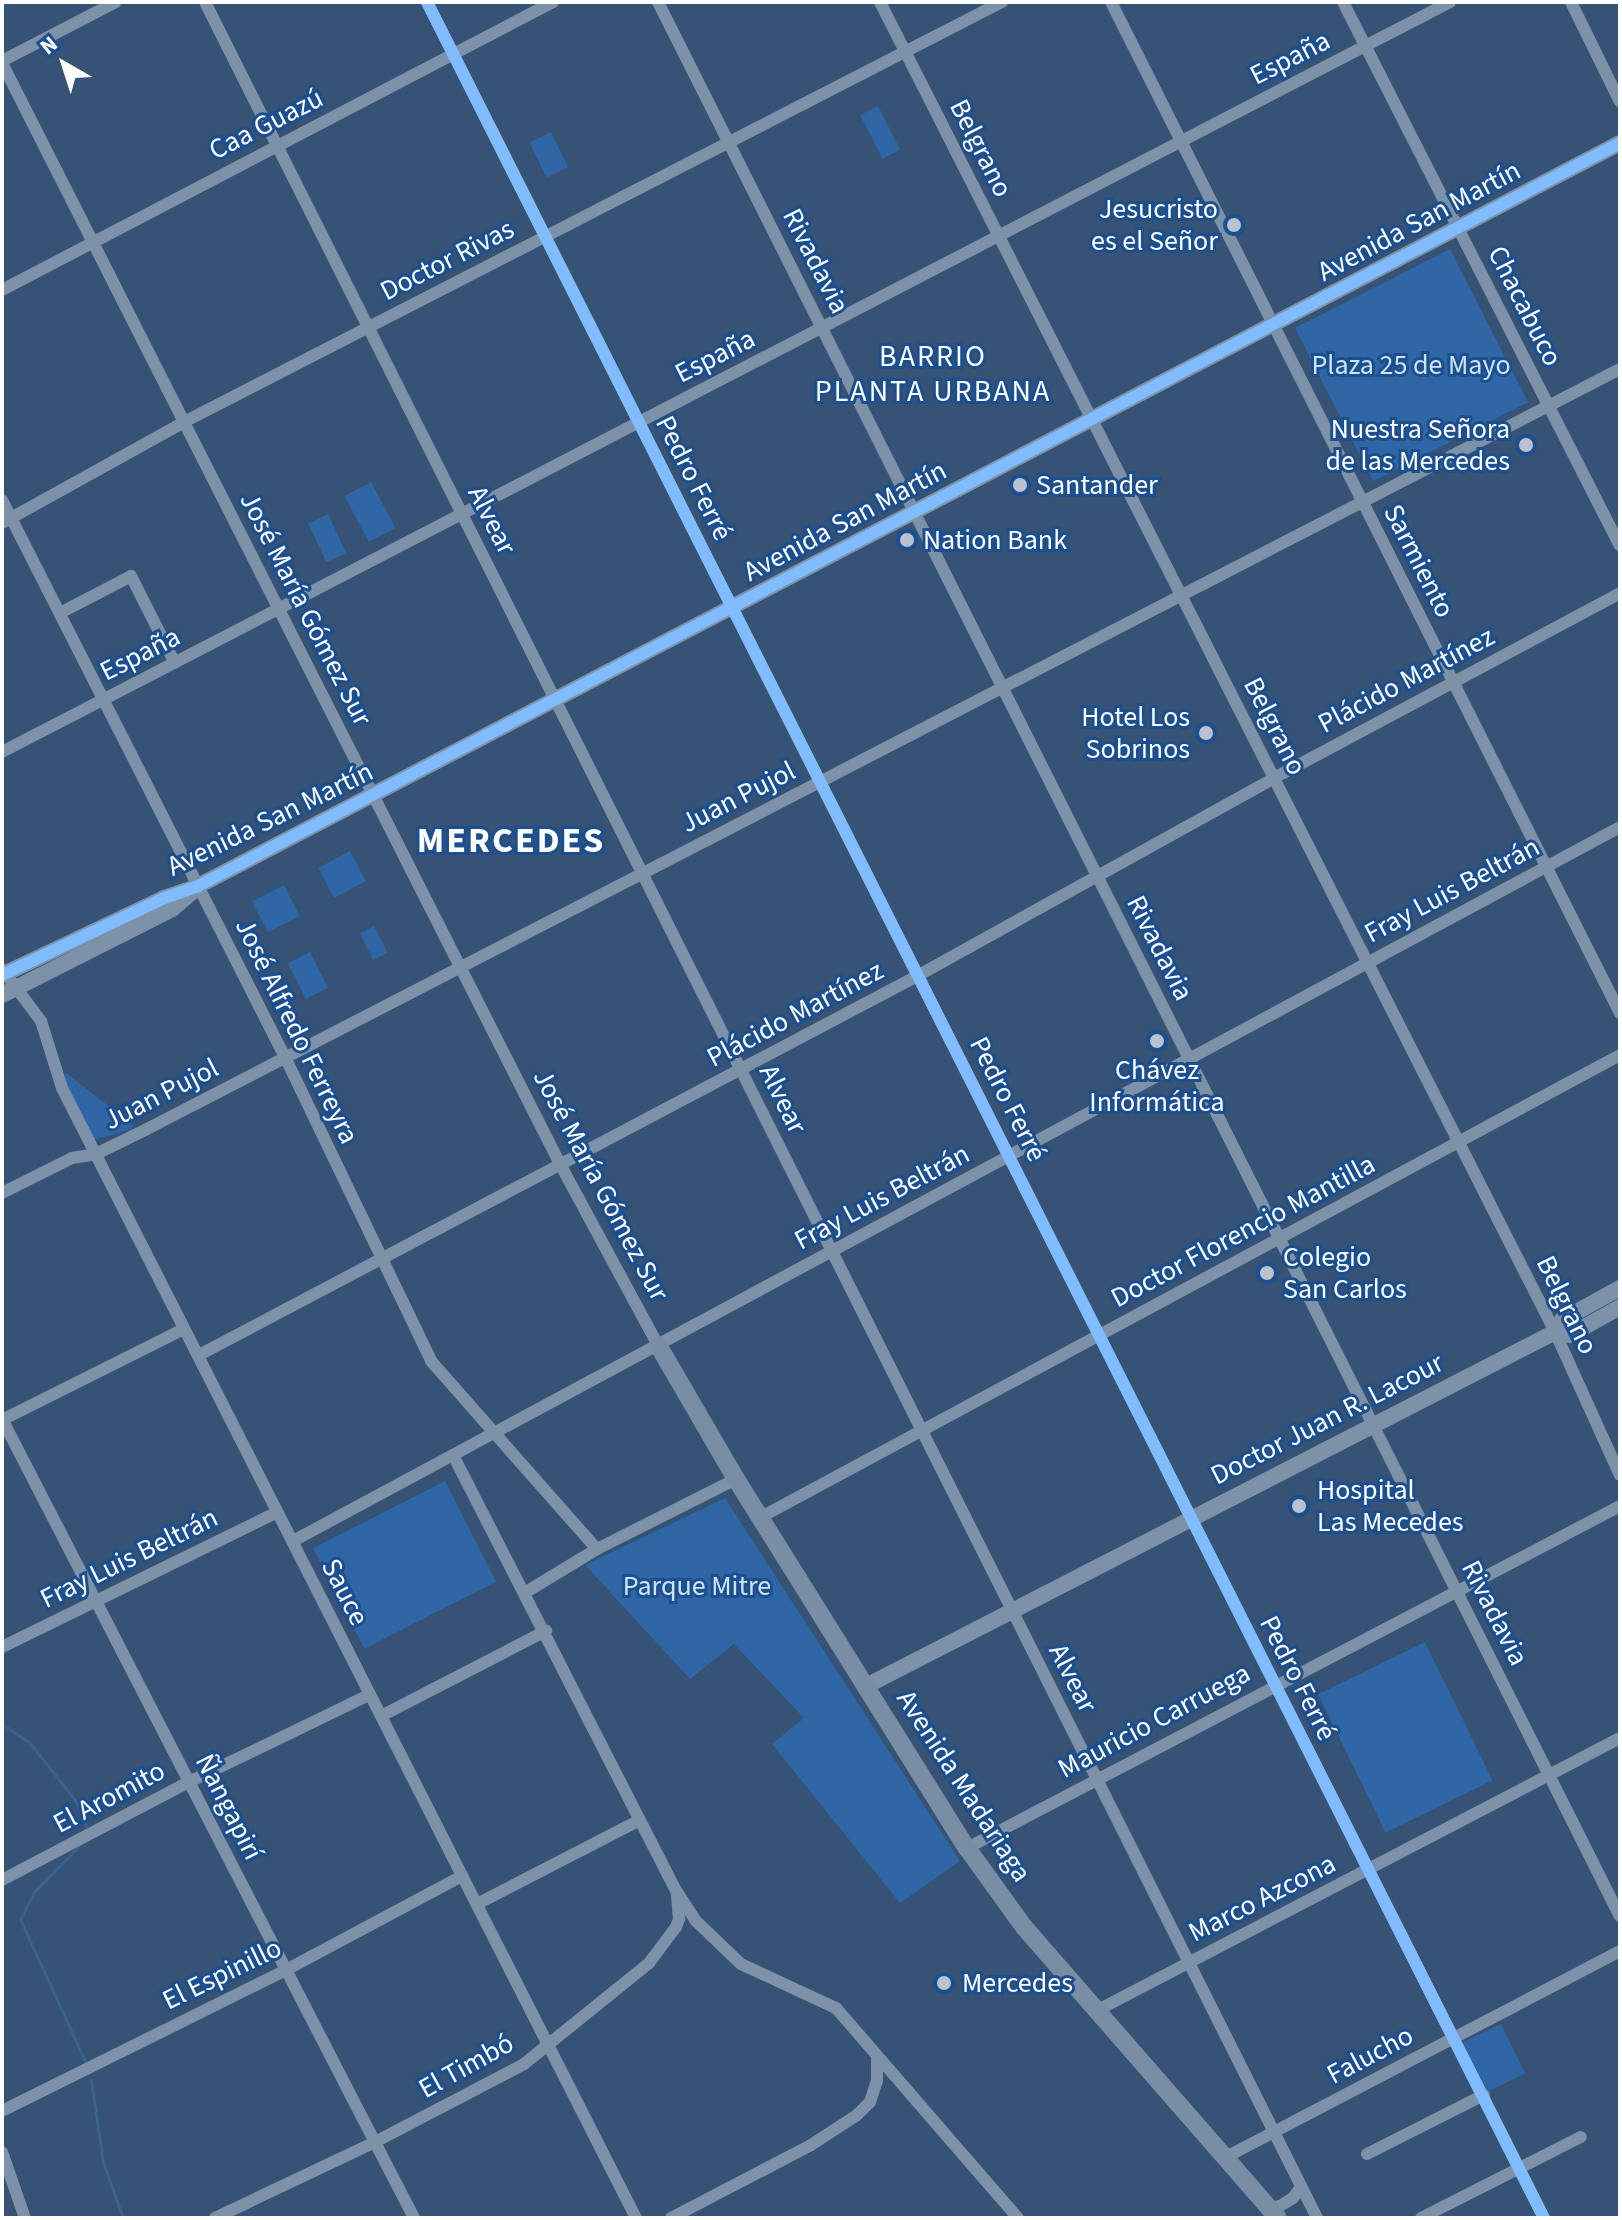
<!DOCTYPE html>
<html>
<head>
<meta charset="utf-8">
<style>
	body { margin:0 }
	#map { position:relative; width:1622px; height:2220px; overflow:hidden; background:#365274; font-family:"Source Sans 3",sans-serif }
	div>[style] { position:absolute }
	.green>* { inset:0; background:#2f66a5; transform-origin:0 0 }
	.stream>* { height:3px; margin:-1.5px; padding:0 1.5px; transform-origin:1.5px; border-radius:1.5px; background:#3b618d }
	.minor>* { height:12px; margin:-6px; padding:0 6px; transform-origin:6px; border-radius:6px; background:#7d92a8 }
	.tertiary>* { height:16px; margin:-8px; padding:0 8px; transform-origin:8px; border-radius:8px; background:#7d92a8 }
	.secondary>* { height:18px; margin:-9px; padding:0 9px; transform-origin:9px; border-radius:9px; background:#798da4 }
	.cycleway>* { height:12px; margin:-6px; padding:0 6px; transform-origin:6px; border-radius:6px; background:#80bcff }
	.dots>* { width:22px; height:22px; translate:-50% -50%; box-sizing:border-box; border:4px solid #1b4f8f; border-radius:50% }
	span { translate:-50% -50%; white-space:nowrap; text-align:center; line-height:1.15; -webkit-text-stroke:6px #1b4f8f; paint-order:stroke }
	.street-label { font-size:28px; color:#fff }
	.poi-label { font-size:28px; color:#fff }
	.right { translate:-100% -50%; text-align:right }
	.left { translate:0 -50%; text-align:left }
	.park-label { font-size:28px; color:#cfe3fa }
	.neighbourhood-label { font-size:30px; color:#fff; letter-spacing:2px }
	.district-label { font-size:36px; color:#fff; font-weight:700; letter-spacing:2px }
	.frame { position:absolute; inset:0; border:4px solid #fff; pointer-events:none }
	.north { position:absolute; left:24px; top:24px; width:80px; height:80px; -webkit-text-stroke:6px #1b4f8f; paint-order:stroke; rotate:321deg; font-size:22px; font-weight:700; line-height:32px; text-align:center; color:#fff }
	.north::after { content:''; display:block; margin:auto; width:28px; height:36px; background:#fff; clip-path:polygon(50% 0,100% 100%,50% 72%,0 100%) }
</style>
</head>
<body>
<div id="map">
	<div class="green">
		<div style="left:878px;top:106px;width:49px;height:20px;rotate:63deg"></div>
		<div style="left:551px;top:132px;width:39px;height:24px;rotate:64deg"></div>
		<div style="left:1450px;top:249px;width:172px;height:174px;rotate:63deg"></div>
		<div style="left:371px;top:482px;width:52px;height:30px;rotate:62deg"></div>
		<div style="left:328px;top:514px;width:43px;height:22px;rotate:65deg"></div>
		<div style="left:350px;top:851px;width:34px;height:36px;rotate:62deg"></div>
		<div style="left:284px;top:885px;width:35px;height:36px;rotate:63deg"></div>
		<div style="left:374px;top:926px;width:30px;height:16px;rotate:63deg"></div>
		<div style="left:310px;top:952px;width:40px;height:25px;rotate:63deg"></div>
		<div style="clip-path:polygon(65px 1072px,133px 1125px,132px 1129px,93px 1140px,64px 1088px)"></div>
		<div style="left:445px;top:1481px;width:113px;height:148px;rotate:63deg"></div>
		<div style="clip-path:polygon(725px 1498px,960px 1861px,900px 1903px,772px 1744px,804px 1718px,734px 1644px,690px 1679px,585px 1565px)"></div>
		<div style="left:1425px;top:1642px;width:154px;height:119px;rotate:64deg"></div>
		<div style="left:1501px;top:2024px;width:55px;height:43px;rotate:64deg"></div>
	</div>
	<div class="stream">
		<div style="left:2px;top:1724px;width:32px;rotate:34deg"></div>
		<div style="left:29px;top:1742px;width:75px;rotate:51.5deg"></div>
		<div style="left:76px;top:1801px;width:29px;rotate:68deg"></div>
		<div style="left:81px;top:1844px;width:67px;rotate:134.4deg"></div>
		<div style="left:34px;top:1892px;width:30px;rotate:117deg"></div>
		<div style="left:20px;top:1919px;width:158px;rotate:65.4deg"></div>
		<div style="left:91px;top:2080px;width:83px;rotate:81.7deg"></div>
		<div style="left:103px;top:2162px;width:59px;rotate:70.3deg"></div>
	</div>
	<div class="minor">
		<div style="left:205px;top:2px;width:2479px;rotate:63.35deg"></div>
		<div style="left:427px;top:2px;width:2482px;rotate:63.25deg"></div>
		<div style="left:658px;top:2px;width:2142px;rotate:63.32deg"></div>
		<div style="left:880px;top:2px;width:1491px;rotate:63.09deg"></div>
		<div style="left:1555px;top:1332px;width:157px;rotate:65.6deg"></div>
		<div style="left:1111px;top:2px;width:1132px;rotate:63.28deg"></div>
		<div style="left:1343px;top:2px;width:610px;rotate:63.02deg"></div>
		<div style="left:1571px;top:2px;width:111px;rotate:63.9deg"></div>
		<div style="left:2px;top:61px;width:128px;rotate:-27.4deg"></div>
		<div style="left:2px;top:63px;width:1234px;rotate:63.12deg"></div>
		<div style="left:560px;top:1164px;width:206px;rotate:61.6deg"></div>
		<div style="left:2px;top:290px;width:622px;rotate:-27.6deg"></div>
		<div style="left:2px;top:500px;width:625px;rotate:63.07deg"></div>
		<div style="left:285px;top:1057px;width:337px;rotate:64.3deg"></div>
		<div style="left:431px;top:1361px;width:251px;rotate:48.6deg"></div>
		<div style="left:2px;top:523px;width:208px;rotate:-29deg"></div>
		<div style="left:184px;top:422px;width:920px;rotate:-27.18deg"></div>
		<div style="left:60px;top:613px;width:80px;rotate:-27.5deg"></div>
		<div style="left:131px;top:576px;width:97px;rotate:63.2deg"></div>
		<div style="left:2px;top:752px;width:1631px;rotate:-27.38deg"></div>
		<div style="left:2px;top:969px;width:65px;rotate:53.1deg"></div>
		<div style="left:41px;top:1021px;width:70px;rotate:72.6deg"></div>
		<div style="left:62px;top:1088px;width:1267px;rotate:63.07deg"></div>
		<div style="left:2px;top:1193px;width:78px;rotate:-26.6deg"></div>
		<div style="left:72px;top:1158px;width:24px;rotate:-9deg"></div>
		<div style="left:96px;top:1154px;width:55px;rotate:-26.1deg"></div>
		<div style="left:145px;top:1130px;width:1660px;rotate:-27.29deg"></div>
		<div style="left:199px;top:1355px;width:814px;rotate:-27.82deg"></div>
		<div style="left:919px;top:975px;width:406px;rotate:-29deg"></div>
		<div style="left:1274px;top:778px;width:392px;rotate:-28.1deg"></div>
		<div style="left:2px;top:1419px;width:899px;rotate:62.72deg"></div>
		<div style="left:2px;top:1420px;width:203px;rotate:-26.6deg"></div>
		<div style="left:453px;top:1455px;width:491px;rotate:62.9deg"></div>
		<div style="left:677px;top:1892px;width:35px;rotate:57deg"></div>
		<div style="left:696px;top:1921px;width:62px;rotate:43.7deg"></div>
		<div style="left:741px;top:1964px;width:105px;rotate:24.9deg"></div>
		<div style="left:836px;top:2008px;width:278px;rotate:49.1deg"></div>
		<div style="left:761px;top:1517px;width:975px;rotate:-28.27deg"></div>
		<div style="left:293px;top:1541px;width:1507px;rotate:-28.28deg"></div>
		<div style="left:526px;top:1592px;width:83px;rotate:-31.2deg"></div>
		<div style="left:597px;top:1549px;width:156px;rotate:-26.7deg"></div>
		<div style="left:2px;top:1647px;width:306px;rotate:-26.1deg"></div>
		<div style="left:381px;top:1716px;width:186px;rotate:-27.3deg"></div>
		<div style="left:967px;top:1848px;width:737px;rotate:-27.64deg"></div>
		<div style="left:2px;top:1880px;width:211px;rotate:-27.7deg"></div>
		<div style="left:189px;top:1782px;width:200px;rotate:-25.8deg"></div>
		<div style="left:477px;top:1904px;width:183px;rotate:-27.3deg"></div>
		<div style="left:1096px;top:2011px;width:591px;rotate:-27.52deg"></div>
		<div style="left:2px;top:2111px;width:317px;rotate:-26.4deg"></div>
		<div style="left:286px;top:1970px;width:200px;rotate:-28.1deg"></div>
		<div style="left:2px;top:2152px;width:70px;rotate:70.8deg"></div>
		<div style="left:1367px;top:2154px;width:131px;rotate:-26.8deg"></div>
		<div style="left:1226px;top:2157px;width:445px;rotate:-27.6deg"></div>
		<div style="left:1269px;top:2208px;width:11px;rotate:-10deg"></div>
		<div style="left:1280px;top:2206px;width:15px;rotate:-32deg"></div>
		<div style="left:1293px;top:2198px;width:14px;rotate:-54deg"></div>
		<div style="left:215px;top:2218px;width:177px;rotate:-25.4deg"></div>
		<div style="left:375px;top:2142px;width:168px;rotate:-27.6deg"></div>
		<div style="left:524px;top:2064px;width:161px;rotate:-38.9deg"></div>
		<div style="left:649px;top:1963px;width:45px;rotate:-53.1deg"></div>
		<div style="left:676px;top:1927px;width:9px;rotate:-69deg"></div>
		<div style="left:679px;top:1919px;width:24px;rotate:-95deg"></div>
		<div style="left:671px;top:2218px;width:158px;rotate:-27.5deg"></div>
		<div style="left:811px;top:2145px;width:55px;rotate:-33.1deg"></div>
		<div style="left:857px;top:2115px;width:18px;rotate:-45deg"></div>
		<div style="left:870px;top:2102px;width:22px;rotate:-72deg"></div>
		<div style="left:877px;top:2081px;width:23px;rotate:-90deg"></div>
		<div style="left:1421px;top:2218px;width:179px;rotate:-26.9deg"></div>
	</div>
	<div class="tertiary">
		<div style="left:2px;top:975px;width:179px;rotate:-25.4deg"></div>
		<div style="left:164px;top:898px;width:36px;rotate:-19deg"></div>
		<div style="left:198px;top:886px;width:1604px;rotate:-27.59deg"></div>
		<div style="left:2px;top:995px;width:191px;rotate:-26.8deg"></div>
		<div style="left:172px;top:909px;width:25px;rotate:-40deg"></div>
		<div style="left:1555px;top:1332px;width:14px;rotate:-60deg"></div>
		<div style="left:1562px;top:1320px;width:66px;rotate:-28.9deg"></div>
		<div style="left:1555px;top:1332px;width:15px;rotate:11deg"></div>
		<div style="left:1570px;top:1335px;width:57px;rotate:-29.2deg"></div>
		<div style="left:866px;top:1686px;width:775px;rotate:-27.19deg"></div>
	</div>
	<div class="secondary">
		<div style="left:658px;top:1345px;width:155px;rotate:59.8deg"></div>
		<div style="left:736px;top:1479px;width:435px;rotate:58deg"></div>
		<div style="left:967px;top:1848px;width:97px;rotate:54.2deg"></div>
		<div style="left:1024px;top:1927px;width:386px;rotate:48.9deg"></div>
	</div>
	<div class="cycleway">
		<div style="left:427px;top:2px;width:2482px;rotate:63.25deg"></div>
		<div style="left:2px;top:975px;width:179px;rotate:-25.4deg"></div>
		<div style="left:164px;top:898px;width:36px;rotate:-19deg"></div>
		<div style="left:198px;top:886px;width:1604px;rotate:-27.59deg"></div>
	</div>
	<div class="dots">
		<div style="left:1234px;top:225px;background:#b9c2ce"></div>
		<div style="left:1526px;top:445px;background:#b9c2ce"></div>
		<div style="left:1020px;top:485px;background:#b9c2ce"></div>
		<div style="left:907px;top:540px;background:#b9c2ce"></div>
		<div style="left:1206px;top:733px;background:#b9c2ce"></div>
		<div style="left:1157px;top:1041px;background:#b9c2ce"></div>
		<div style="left:1267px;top:1273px;background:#b9c2ce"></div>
		<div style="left:1299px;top:1506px;background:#b9c2ce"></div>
		<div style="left:944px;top:1983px;background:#b9c2ce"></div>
	</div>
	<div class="street-label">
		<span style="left:1290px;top:58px;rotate:-27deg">España</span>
		<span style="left:266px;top:124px;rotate:-27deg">Caa Guazú</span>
		<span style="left:981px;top:148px;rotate:63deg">Belgrano</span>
		<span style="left:1419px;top:221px;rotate:-28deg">Avenida San Martín</span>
		<span style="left:447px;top:260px;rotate:-27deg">Doctor Rivas</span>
		<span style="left:816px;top:261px;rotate:63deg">Rivadavia</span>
		<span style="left:1525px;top:306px;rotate:63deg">Chacabuco</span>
		<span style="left:715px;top:356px;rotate:-27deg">España</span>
		<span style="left:694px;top:478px;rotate:63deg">Pedro Ferré</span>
		<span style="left:492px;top:520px;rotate:63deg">Alvear</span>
		<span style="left:845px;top:521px;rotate:-28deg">Avenida San Martín</span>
		<span style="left:1419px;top:561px;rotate:63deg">Sarmiento</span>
		<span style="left:306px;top:609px;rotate:63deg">José María Gómez Sur</span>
		<span style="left:140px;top:654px;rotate:-27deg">España</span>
		<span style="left:1406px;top:680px;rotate:-28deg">Plácido Martínez</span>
		<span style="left:1275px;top:726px;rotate:63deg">Belgrano</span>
		<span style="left:738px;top:797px;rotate:-27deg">Juan Pujol</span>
		<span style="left:270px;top:819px;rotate:-26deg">Avenida San Martín</span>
		<span style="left:1452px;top:890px;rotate:-28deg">Fray Luis Beltrán</span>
		<span style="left:1160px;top:948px;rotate:63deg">Rivadavia</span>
		<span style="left:795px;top:1014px;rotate:-28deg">Plácido Martínez</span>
		<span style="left:297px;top:1031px;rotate:64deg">José Alfredo Ferreyra</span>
		<span style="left:161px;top:1094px;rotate:-27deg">Juan Pujol</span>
		<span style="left:783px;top:1099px;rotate:64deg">Alvear</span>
		<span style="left:1008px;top:1099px;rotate:63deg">Pedro Ferré</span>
		<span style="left:601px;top:1185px;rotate:62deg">José María Gómez Sur</span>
		<span style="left:882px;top:1197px;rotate:-28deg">Fray Luis Beltrán</span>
		<span style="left:1243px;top:1231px;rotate:-28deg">Doctor Florencio Mantilla</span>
		<span style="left:1567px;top:1305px;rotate:64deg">Belgrano</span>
		<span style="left:1327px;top:1419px;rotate:-27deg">Doctor Juan R. Lacour</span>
		<span style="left:129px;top:1558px;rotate:-26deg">Fray Luis Beltrán</span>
		<span style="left:345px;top:1592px;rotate:63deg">Sauce</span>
		<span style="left:1495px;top:1613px;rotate:63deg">Rivadavia</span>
		<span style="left:1073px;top:1678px;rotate:63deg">Alvear</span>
		<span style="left:1298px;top:1678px;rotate:63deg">Pedro Ferré</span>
		<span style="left:1154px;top:1721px;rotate:-28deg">Mauricio Carruega</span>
		<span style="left:964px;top:1786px;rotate:57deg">Avenida Madariaga</span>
		<span style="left:109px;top:1797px;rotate:-28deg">El Aromito</span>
		<span style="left:229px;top:1807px;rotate:63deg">Ñangapirí</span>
		<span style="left:1262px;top:1898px;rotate:-27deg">Marco Azcona</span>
		<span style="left:222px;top:1974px;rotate:-26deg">El Espinillo</span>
		<span style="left:1370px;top:2055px;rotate:-28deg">Falucho</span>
		<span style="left:466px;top:2066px;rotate:-29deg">El Timbó</span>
	</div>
	<div class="poi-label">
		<span class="right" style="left:1218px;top:225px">Jesucristo<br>es el Señor</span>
		<span class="right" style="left:1510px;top:445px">Nuestra Señora<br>de las Mercedes</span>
		<span class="left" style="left:1036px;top:485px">Santander</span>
		<span class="left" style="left:923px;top:540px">Nation Bank</span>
		<span class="right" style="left:1190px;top:733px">Hotel Los<br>Sobrinos</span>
		<span style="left:1157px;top:1086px">Chávez<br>Informática</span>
		<span class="left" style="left:1283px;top:1273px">Colegio<br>San Carlos</span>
		<span class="left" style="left:1317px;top:1506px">Hospital<br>Las Mecedes</span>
		<span class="left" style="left:962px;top:1983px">Mercedes</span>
	</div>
	<div class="park-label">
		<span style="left:1411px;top:365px">Plaza 25 de Mayo</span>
		<span style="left:697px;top:1586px">Parque Mitre</span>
	</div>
	<div class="neighbourhood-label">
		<span style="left:933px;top:374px">BARRIO<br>PLANTA URBANA</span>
	</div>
	<div class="district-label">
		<span style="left:511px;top:841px">MERCEDES</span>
	</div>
	<div class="frame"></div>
	<div class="north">N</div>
</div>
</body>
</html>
